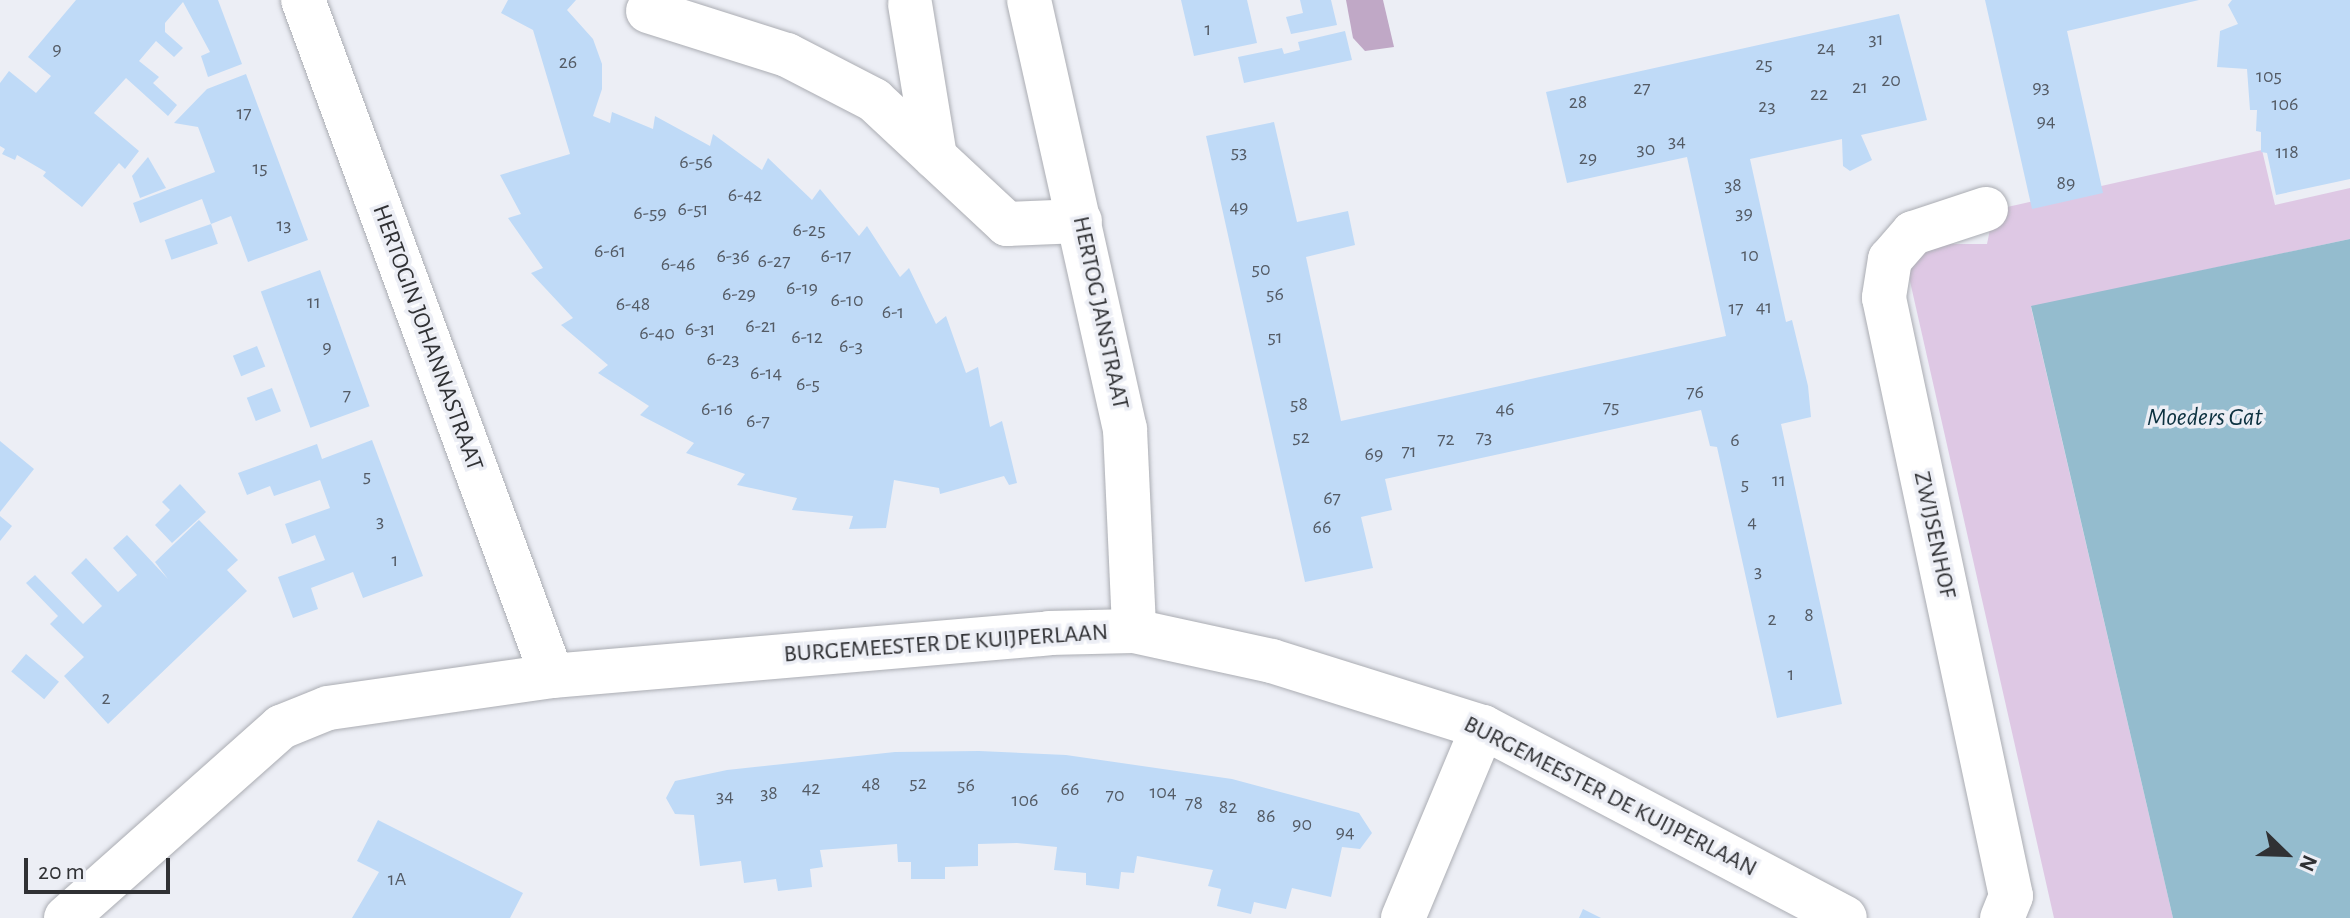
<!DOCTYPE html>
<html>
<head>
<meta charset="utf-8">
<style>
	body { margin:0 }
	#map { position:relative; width:2350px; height:918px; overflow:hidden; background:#eceef5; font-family:"Alegreya Sans",sans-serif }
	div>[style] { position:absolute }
	.green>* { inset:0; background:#dec8e4 }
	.forest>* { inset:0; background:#c0a8c6 }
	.water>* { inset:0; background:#94bcce }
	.building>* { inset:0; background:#bfdaf7; transform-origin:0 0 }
	.roads { filter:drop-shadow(0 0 2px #abadb3) drop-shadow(0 0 2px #abadb3) }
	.minor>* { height:44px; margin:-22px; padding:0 22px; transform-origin:22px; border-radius:22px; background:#fff }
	span { translate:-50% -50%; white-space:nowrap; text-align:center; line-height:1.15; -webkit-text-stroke:7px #eceef5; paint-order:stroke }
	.number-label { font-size:20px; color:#545b65 }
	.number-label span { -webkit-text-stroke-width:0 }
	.street-label { font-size:24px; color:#303134 }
	.water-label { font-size:26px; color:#0d3240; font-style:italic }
	.north { position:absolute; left:2246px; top:814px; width:80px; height:80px; -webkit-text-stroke:6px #eceef5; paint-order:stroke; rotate:113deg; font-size:22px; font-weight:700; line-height:32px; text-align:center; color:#303134 }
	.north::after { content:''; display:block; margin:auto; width:28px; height:36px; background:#303134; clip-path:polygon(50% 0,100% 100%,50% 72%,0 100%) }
	.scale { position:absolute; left:24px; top:858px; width:146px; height:36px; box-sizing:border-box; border:4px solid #303134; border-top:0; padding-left:10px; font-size:24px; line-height:28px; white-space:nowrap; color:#303134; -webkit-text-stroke:6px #eceef5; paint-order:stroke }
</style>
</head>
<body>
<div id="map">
	<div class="green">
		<div style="clip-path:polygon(2262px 150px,2275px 205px,2350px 188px,2350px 239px,2031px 307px,2173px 918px,2054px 918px,1907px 268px,1926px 244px,1987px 244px,1994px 210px)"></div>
	</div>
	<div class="forest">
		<div style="clip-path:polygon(1346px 0,1383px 0,1394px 47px,1365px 51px,1353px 38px)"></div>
	</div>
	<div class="water">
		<div style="clip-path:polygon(2350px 239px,2350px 918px,2173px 918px,2031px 306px)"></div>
	</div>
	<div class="building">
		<div style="clip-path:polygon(76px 0,218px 0,242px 64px,208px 77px,201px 56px,210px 52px,183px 2px,165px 23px,165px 32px,183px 48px,174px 57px,156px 41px,139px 61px,159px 77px,153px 83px,177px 105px,168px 116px,126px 78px,94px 113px,139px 151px,125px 169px,119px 163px,82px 207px,43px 176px,46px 172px,17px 155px,15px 160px,2px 154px,5px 149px,0 146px,0 83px,9px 71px,36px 93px,51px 76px,28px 57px)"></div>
		<div style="clip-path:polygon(508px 0,576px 0,567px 10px,593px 39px,602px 64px,602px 89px,593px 116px,610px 123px,612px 112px,653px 129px,655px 116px,710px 146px,713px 134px,762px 170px,768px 158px,812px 200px,820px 189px,859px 236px,867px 226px,900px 277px,909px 268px,936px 324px,946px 316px,966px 373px,978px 367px,990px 427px,1002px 421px,1017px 483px,1009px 485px,1004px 476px,940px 494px,939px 488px,894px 480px,886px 528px,849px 529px,853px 516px,792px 510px,797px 498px,737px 485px,745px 474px,686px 453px,694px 443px,640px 415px,649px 406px,598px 373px,608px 365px,561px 325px,573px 318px,531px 273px,543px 268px,508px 218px,521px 214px,500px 175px,570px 154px,533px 30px,501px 13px)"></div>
		<div style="clip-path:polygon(1181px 0,1247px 0,1257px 43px,1194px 56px)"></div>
		<div style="clip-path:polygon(1300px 0,1331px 0,1337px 25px,1291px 34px,1286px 17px,1303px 13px)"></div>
		<div style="clip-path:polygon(1985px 0,2199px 0,2067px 31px,2103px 193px,2032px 209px)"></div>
		<div style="clip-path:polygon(2232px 0,2350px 0,2350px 179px,2276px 195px,2267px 153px,2261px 152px,2261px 132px,2256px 131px,2257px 110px,2250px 110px,2247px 69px,2217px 67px,2220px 31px,2238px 24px,2228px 5px)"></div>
		<div style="clip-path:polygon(1899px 14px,1927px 120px,1861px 135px,1872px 160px,1850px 171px,1843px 166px,1842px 139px,1750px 159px,1786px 322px,1792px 320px,1808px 386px,1811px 417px,1781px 424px,1842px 704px,1777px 718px,1717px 447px,1710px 446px,1701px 410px,1385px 479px,1392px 510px,1361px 517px,1373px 568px,1305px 582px,1206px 136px,1274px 122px,1297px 222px,1348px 211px,1355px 245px,1306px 257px,1341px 421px,1726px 336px,1687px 157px,1567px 183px,1546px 92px)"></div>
		<div style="clip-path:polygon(1345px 31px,1352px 60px,1244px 83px,1238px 57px,1282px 48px,1284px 54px,1300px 50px,1298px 42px)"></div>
		<div style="clip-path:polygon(246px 74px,308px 240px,248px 262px,231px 216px,211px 224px,202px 199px,140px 223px,133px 203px,215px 172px,198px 127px,174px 123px,207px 89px)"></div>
		<div style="clip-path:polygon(148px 157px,166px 188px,140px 198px,132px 176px)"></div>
		<div style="left:211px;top:224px;width:21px;height:49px;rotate:71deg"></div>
		<div style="left:320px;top:270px;width:145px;height:63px;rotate:70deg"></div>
		<div style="left:257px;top:346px;width:22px;height:26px;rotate:68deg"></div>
		<div style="left:272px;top:388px;width:25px;height:27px;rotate:69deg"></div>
		<div style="clip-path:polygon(372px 440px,423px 576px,363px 598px,353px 572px,311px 588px,318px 609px,293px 618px,278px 577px,325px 560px,315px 535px,292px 544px,285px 524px,330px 508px,320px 480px,274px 496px,270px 486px,247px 495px,238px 473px,317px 444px,322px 459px)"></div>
		<div style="clip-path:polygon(0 441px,34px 469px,0 512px)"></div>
		<div style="clip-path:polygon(180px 484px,206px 512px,172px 543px,155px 525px,170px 510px,162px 502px)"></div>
		<div style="clip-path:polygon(0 516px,12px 526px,0 541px)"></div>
		<div style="clip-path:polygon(199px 520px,238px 560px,227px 570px,247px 591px,108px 724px,64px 676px,84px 657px,50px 624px,58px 616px,26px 583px,35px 575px,83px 624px,102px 606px,71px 573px,86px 558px,118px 592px,137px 575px,113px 548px,127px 535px,168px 579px,155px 562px)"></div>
		<div style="left:26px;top:654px;width:43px;height:23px;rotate:40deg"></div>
		<div style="clip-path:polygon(979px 751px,1066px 755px,1232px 779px,1359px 813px,1372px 833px,1360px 849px,1342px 847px,1331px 897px,1292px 888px,1286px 909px,1254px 902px,1251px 914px,1217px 906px,1221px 889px,1208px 886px,1213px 870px,1137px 856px,1134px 873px,1121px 872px,1119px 889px,1086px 885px,1086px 873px,1054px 870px,1057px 847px,1017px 843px,978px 844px,978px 866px,945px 867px,945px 879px,911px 879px,911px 862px,898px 862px,897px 844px,820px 850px,823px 867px,810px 869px,812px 887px,778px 891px,776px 879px,744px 883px,741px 861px,700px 866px,694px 815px,675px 814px,666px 798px,675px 781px,727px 770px,895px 752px)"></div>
		<div style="clip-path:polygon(378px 820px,523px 893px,510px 918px,352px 918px,379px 872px,357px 861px)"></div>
		<div style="clip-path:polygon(1583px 909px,1601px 918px,1579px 918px)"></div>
	</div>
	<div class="roads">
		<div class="minor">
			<div style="left:303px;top:0;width:720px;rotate:69.78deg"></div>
			<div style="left:1029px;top:0;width:440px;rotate:77.4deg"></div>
			<div style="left:1125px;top:429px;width:202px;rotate:87.4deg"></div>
			<div style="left:910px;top:4px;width:155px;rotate:80.7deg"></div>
			<div style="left:648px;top:11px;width:146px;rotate:17.6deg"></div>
			<div style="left:787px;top:55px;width:98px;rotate:27.3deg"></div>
			<div style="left:874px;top:100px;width:182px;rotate:43deg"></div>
			<div style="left:1007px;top:224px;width:73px;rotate:-2.4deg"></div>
			<div style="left:1986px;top:209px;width:77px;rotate:161.8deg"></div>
			<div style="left:1913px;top:233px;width:35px;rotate:131deg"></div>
			<div style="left:1890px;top:259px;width:39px;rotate:99deg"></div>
			<div style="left:1884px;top:298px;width:611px;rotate:78.01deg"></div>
			<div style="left:2011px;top:896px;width:24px;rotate:112deg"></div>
			<div style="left:66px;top:918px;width:288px;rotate:-41.6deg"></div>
			<div style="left:281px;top:727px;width:51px;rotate:-22deg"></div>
			<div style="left:328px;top:708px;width:226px;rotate:-8.1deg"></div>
			<div style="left:552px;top:676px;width:499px;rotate:-4.9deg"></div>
			<div style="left:1049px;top:633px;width:85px;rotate:-1.3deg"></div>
			<div style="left:1134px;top:631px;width:141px;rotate:12.3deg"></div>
			<div style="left:1272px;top:661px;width:221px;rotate:17.4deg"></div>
			<div style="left:1483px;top:727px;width:409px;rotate:27.8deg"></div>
			<div style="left:1403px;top:918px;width:207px;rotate:-67.3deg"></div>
		</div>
	</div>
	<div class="number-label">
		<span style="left:1208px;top:29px">1</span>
		<span style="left:1876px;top:39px">31</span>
		<span style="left:1826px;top:48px">24</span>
		<span style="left:57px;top:49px">9</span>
		<span style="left:568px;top:62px">26</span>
		<span style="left:1764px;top:64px">25</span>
		<span style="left:2269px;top:76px">105</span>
		<span style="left:1891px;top:80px">20</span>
		<span style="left:1860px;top:87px">21</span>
		<span style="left:2041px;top:87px">93</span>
		<span style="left:1642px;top:88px">27</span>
		<span style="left:1819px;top:94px">22</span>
		<span style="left:1578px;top:102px">28</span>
		<span style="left:2285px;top:104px">106</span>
		<span style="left:1767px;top:106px">23</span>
		<span style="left:244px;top:113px">17</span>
		<span style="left:2046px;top:121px">94</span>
		<span style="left:1677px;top:141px">34</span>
		<span style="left:1646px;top:149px">30</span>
		<span style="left:1239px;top:152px">53</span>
		<span style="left:2287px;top:152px">118</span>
		<span style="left:1588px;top:158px">29</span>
		<span style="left:696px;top:162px">6-56</span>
		<span style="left:260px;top:168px">15</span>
		<span style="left:2066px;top:183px">89</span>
		<span style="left:1733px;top:185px">38</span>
		<span style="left:745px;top:195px">6-42</span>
		<span style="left:1239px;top:207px">49</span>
		<span style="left:693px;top:209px">6-51</span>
		<span style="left:650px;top:213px">6-59</span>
		<span style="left:1744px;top:213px">39</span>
		<span style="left:284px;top:225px">13</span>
		<span style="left:809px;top:230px">6-25</span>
		<span style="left:610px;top:251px">6-61</span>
		<span style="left:1750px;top:255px">10</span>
		<span style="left:733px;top:256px">6-36</span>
		<span style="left:836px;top:256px">6-17</span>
		<span style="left:774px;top:261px">6-27</span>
		<span style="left:678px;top:264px">6-46</span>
		<span style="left:1261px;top:269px">50</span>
		<span style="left:802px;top:288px">6-19</span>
		<span style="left:739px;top:294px">6-29</span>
		<span style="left:1275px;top:294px">56</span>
		<span style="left:847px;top:300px">6-10</span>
		<span style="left:314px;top:302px">11</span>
		<span style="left:633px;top:304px">6-48</span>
		<span style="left:1764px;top:307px">41</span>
		<span style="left:1736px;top:308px">17</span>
		<span style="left:893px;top:312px">6-1</span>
		<span style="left:761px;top:326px">6-21</span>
		<span style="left:700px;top:329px">6-31</span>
		<span style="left:657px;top:333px">6-40</span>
		<span style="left:807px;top:337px">6-12</span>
		<span style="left:1275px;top:337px">51</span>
		<span style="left:851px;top:346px">6-3</span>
		<span style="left:327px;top:347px">9</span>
		<span style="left:723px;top:359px">6-23</span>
		<span style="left:766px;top:373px">6-14</span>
		<span style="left:808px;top:384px">6-5</span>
		<span style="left:1695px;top:392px">76</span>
		<span style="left:347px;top:395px">7</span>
		<span style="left:1299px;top:404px">58</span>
		<span style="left:1611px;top:407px">75</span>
		<span style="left:717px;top:409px">6-16</span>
		<span style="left:1505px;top:409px">46</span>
		<span style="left:758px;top:421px">6-7</span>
		<span style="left:1301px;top:437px">52</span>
		<span style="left:1484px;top:437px">73</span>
		<span style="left:1446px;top:439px">72</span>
		<span style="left:1735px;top:440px">6</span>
		<span style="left:1409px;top:451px">71</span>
		<span style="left:1374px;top:454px">69</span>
		<span style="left:367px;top:476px">5</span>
		<span style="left:1779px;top:480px">11</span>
		<span style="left:1745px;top:484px">5</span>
		<span style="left:1332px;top:498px">67</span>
		<span style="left:380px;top:521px">3</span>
		<span style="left:1752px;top:522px">4</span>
		<span style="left:1322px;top:527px">66</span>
		<span style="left:395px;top:560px">1</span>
		<span style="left:1758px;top:571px">3</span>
		<span style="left:1809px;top:615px">8</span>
		<span style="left:1772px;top:619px">2</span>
		<span style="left:1791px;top:674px">1</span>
		<span style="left:106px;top:698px">2</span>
		<span style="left:918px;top:783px">52</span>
		<span style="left:871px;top:784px">48</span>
		<span style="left:966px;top:785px">56</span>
		<span style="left:811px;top:788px">42</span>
		<span style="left:1070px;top:789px">66</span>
		<span style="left:1163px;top:792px">104</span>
		<span style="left:769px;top:793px">38</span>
		<span style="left:1115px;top:795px">70</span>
		<span style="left:725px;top:796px">34</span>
		<span style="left:1025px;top:800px">106</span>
		<span style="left:1194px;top:803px">78</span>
		<span style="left:1228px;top:807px">82</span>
		<span style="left:1266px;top:816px">86</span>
		<span style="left:1302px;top:824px">90</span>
		<span style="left:1345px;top:832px">94</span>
		<span style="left:397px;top:879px">1A</span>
	</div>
	<div class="street-label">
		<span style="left:1100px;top:313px;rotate:78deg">HERTOG JANSTRAAT</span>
		<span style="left:427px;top:338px;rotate:70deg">HERTOGIN JOHANNASTRAAT</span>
		<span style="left:1934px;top:535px;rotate:78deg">ZWIJSENHOF</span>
		<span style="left:946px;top:644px;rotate:-4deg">BURGEMEESTER DE KUIJPERLAAN</span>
		<span style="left:1610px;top:797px;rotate:27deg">BURGEMEESTER DE KUIJPERLAAN</span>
	</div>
	<div class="water-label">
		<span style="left:2205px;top:418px">Moeders Gat</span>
	</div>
	<div class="north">N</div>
	<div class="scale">20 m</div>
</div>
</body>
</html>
